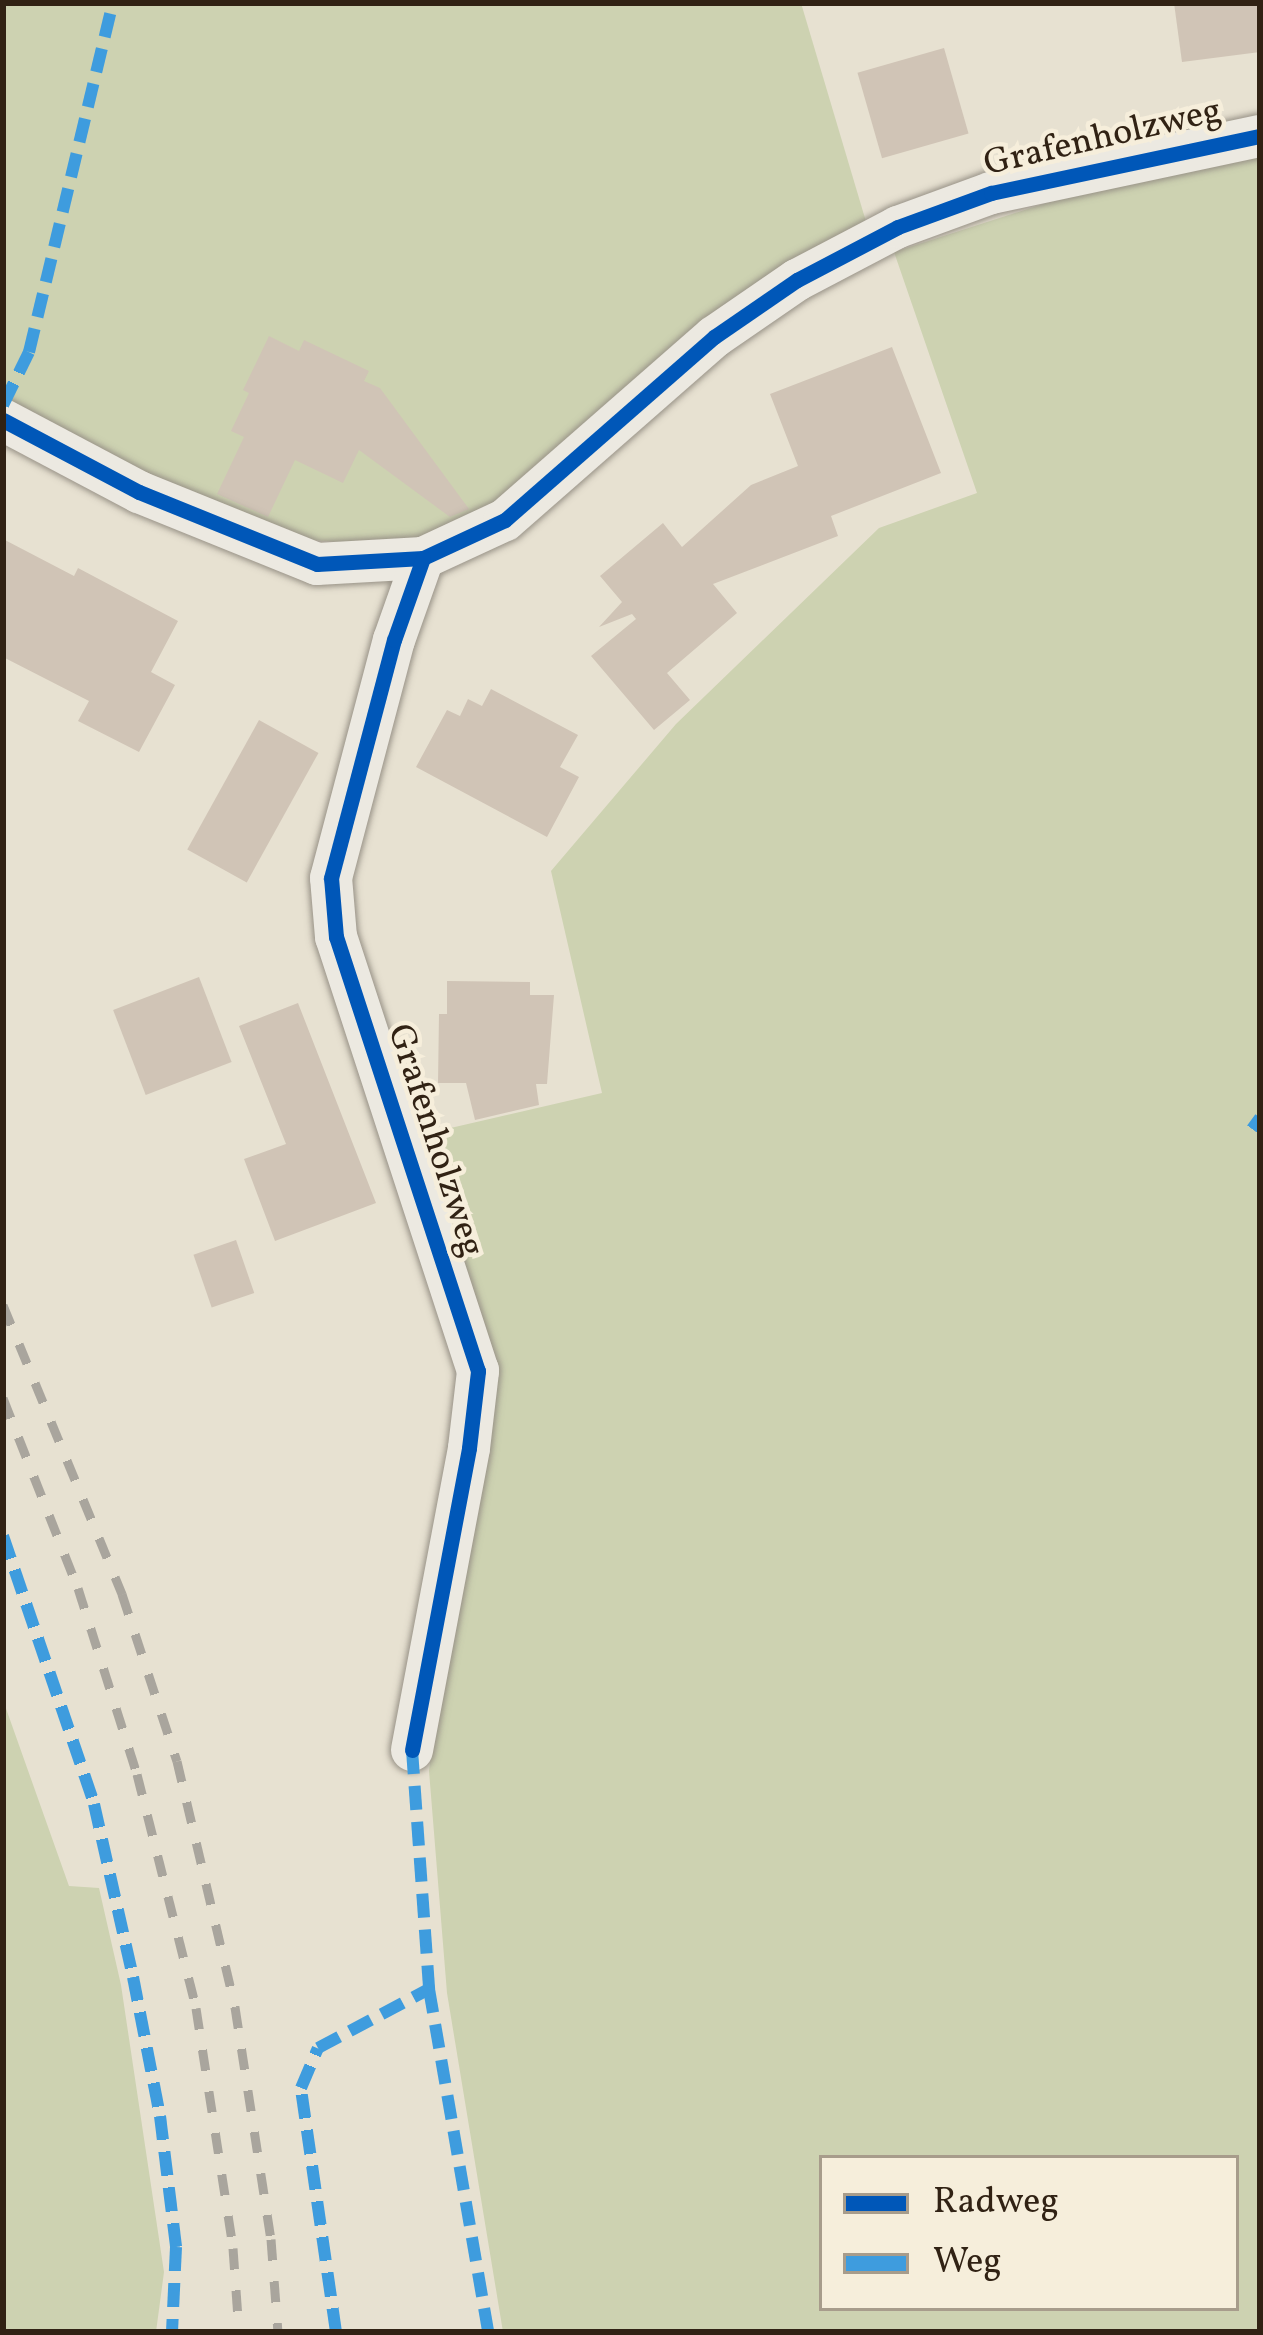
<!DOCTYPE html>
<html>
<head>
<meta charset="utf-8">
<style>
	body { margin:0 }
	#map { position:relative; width:1263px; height:2335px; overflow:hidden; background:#e7e1d1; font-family:Vollkorn,serif }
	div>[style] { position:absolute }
	.green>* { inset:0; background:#cdd2b1 }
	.building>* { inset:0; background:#d0c4b6; transform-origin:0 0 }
	.roads { filter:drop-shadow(0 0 3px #989287) drop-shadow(0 0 3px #989287) }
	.street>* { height:42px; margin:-21px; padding:0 21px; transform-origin:21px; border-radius:21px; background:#ece9e1 }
	.rail>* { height:9px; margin-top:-4.5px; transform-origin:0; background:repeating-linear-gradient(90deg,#a9a59d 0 21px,transparent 0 42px) }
	.quiet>* { height:12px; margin-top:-6px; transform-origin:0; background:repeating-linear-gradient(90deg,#3e9cde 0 24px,transparent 0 36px) }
	.cycleway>* { height:15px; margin:-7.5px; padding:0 7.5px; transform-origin:7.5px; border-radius:7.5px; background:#0057b8 }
	span { translate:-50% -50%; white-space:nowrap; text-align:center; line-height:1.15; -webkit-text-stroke:9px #f6eedb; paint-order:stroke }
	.street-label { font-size:36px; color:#312214 }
	.frame { position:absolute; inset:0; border:6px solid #312214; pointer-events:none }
	.legend { position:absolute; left:819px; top:2155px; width:420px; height:156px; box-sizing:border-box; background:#f6eedb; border:3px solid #a79c8b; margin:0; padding:15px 21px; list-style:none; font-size:36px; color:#312214 }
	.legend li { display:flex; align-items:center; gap:24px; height:60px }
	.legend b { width:60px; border:3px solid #a79c8b }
</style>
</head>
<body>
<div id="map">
	<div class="green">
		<div style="clip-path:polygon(3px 3px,801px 3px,867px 225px,519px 499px,408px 547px,299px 539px,147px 483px,3px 406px)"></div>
		<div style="clip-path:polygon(evenodd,1260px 151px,1260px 2332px,503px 2332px,447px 1993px,429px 1771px,441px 1667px,487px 1424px,416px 1136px,602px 1093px,551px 871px,676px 724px,879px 528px,977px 493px,894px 252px,1155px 168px,1260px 151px,822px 2158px,1236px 2158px,1236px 2308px,822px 2308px,822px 2158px)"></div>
		<div style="clip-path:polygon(3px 1700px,69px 1886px,99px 1888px,121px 1985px,164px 2272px,156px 2332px,3px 2332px)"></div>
	</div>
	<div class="building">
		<div style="clip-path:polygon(1174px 3px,1260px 3px,1260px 52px,1182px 62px)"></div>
		<div style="left:944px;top:48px;width:89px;height:90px;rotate:74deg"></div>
		<div style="clip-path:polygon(269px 336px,299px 351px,304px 340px,369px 371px,364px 381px,380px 388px,469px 509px,450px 517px,359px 450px,343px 483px,295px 460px,268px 517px,217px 494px,244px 437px,231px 431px,249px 393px,243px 390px)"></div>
		<div style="clip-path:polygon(892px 347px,941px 473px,831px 516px,838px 536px,713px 584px,737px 613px,667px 673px,690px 700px,654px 730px,591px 656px,636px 619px,632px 614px,599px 627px,622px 602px,600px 576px,663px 523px,682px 547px,751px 485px,798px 466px,770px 394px)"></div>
		<div style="clip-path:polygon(3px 539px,74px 576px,78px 568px,178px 621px,151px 672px,175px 685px,139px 752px,78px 721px,89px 701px,3px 657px)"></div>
		<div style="clip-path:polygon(491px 689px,578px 735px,560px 767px,579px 777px,547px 837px,416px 767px,447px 710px,460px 716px,468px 699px,482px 706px)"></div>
		<div style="left:259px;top:720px;width:68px;height:148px;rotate:29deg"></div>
		<div style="left:199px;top:977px;width:91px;height:92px;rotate:69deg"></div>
		<div style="clip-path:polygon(447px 981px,530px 982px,530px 995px,554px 995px,547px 1084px,536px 1084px,539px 1105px,475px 1120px,466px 1083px,438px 1083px,439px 1014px,447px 1014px)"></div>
		<div style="clip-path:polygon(298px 1003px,376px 1203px,275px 1241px,244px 1159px,286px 1144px,239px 1026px)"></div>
		<div style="left:236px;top:1240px;width:56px;height:45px;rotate:71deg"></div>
	</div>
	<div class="roads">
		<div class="street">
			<div style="left:3px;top:420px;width:154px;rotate:27.9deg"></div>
			<div style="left:139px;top:492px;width:192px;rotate:22deg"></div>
			<div style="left:317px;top:564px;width:106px;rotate:-3.2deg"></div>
			<div style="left:423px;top:558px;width:90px;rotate:-24.9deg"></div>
			<div style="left:505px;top:520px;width:278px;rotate:-41.2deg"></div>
			<div style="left:714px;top:337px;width:101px;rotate:-34.5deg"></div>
			<div style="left:797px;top:280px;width:114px;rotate:-27.7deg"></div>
			<div style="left:898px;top:227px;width:99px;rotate:-20.1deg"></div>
			<div style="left:991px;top:193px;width:275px;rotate:-12deg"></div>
			<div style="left:412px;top:1750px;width:307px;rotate:-79.3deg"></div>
			<div style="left:469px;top:1448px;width:78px;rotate:-83.3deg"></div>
			<div style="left:478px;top:1371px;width:457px;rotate:-108.1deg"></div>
			<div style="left:336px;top:937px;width:59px;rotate:-94.8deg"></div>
			<div style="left:331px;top:878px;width:246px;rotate:-75.2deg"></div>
			<div style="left:394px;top:640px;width:87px;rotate:-70.5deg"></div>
		</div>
	</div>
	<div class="rail">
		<div style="left:3px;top:1305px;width:313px;rotate:67.6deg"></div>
		<div style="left:122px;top:1594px;width:176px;rotate:71.8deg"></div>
		<div style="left:177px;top:1761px;width:253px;rotate:76.7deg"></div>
		<div style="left:235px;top:2007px;width:235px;rotate:81.2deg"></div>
		<div style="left:271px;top:2239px;width:93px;rotate:85.7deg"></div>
		<div style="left:3px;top:1398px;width:204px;rotate:68.5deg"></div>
		<div style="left:78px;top:1588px;width:195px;rotate:72.4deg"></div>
		<div style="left:137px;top:1774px;width:241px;rotate:75.8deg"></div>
		<div style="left:196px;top:2008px;width:243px;rotate:81.2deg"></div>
		<div style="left:233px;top:2248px;width:84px;rotate:85.9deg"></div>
	</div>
	<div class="quiet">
		<div style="left:3px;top:405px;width:59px;rotate:-63.9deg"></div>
		<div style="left:29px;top:352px;width:359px;rotate:-76.5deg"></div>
		<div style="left:1252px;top:1129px;width:14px;rotate:-54deg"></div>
		<div style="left:3px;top:1536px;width:283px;rotate:71.2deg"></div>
		<div style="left:94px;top:1804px;width:177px;rotate:77.3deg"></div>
		<div style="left:133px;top:1977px;width:142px;rotate:79deg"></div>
		<div style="left:160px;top:2116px;width:132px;rotate:83deg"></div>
		<div style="left:176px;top:2247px;width:85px;rotate:92.7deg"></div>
		<div style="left:412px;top:1750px;width:240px;rotate:85.9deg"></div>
		<div style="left:429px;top:1989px;width:348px;rotate:80.2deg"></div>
		<div style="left:336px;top:2332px;width:246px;rotate:-98.2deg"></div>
		<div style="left:301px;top:2088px;width:43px;rotate:-67deg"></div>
		<div style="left:318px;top:2048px;width:126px;rotate:-28deg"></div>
	</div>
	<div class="cycleway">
		<div style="left:3px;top:420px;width:154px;rotate:27.9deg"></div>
		<div style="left:139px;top:492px;width:192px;rotate:22deg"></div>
		<div style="left:317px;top:564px;width:106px;rotate:-3.2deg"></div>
		<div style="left:423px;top:558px;width:90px;rotate:-24.9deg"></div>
		<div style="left:505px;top:520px;width:278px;rotate:-41.2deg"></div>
		<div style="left:714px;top:337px;width:101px;rotate:-34.5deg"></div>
		<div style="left:797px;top:280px;width:114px;rotate:-27.7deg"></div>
		<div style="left:898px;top:227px;width:99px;rotate:-20.1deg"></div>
		<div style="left:991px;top:193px;width:275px;rotate:-12deg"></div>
		<div style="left:412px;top:1750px;width:307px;rotate:-79.3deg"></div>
		<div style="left:469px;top:1448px;width:78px;rotate:-83.3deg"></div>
		<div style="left:478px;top:1371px;width:457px;rotate:-108.1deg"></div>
		<div style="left:336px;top:937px;width:59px;rotate:-94.8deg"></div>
		<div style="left:331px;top:878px;width:246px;rotate:-75.2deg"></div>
		<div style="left:394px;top:640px;width:87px;rotate:-70.5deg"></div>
	</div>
	<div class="street-label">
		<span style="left:1103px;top:139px;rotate:-13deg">Grafenholzweg</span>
		<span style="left:434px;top:1141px;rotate:72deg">Grafenholzweg</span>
	</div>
	<div class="frame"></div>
	<ul class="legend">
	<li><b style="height:15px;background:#0057b8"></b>Radweg</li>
	<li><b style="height:15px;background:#3e9cde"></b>Weg</li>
	</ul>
</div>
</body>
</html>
